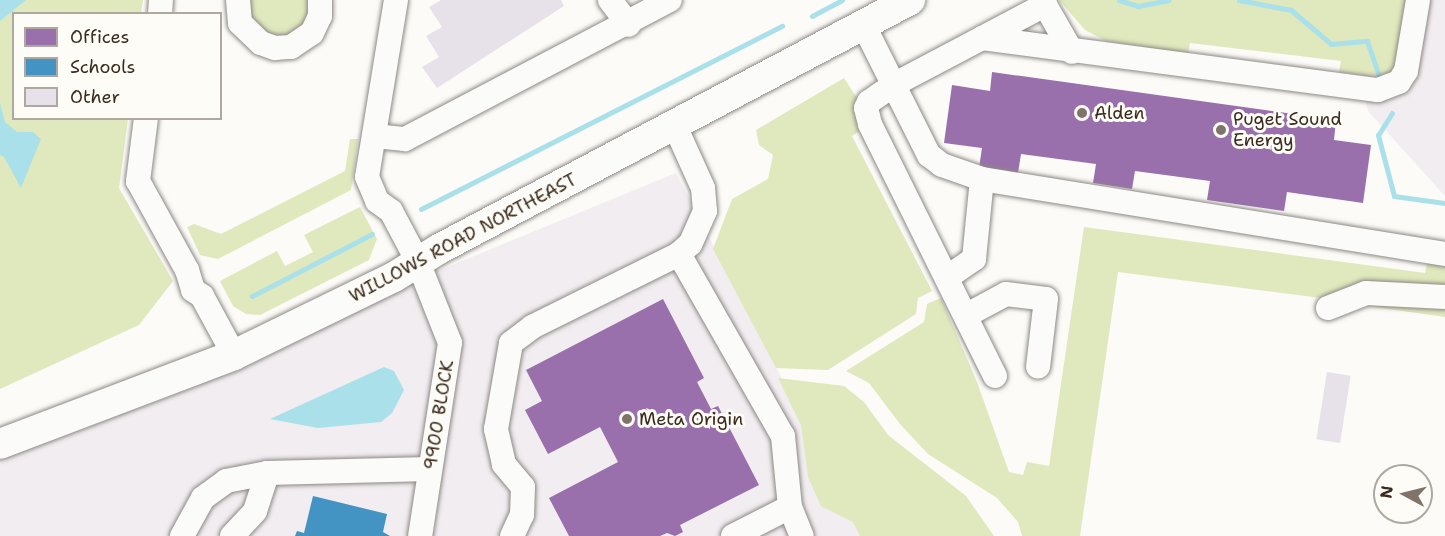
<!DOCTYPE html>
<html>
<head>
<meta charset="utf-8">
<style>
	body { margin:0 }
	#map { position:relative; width:1445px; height:536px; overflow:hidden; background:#fcfbf8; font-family:"Shantell Sans",sans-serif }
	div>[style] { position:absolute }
	.built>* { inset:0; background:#f2edf1 }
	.green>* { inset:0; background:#e0e8bd }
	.water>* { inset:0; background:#a9e0e9 }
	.offices>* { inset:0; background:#9970ab }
	.schools>* { inset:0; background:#4393c3 }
	.stream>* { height:5px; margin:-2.5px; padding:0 2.5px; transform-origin:2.5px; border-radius:2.5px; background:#a9e0e9 }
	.building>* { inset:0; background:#e7e1e9; transform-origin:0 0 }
	.roads { filter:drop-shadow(0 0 2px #8d8985) drop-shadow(0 0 2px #8d8985) }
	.minor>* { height:24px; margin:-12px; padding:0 12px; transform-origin:12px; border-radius:12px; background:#fbfbf9 }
	.major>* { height:30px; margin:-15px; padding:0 15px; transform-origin:15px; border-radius:15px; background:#fbfbf9 }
	.dots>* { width:16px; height:16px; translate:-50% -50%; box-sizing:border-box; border:3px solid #fdfcf7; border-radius:50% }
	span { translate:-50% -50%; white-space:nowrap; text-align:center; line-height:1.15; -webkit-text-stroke:6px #fdfcf7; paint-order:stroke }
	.poi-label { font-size:18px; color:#3b2a1e }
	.left { translate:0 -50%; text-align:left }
	.street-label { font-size:18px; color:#3b2a1e }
	.legend { position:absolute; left:12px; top:12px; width:210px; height:108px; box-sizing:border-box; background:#fdfcf7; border:2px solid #afa8a0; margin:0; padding:8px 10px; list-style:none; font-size:18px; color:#3b2a1e }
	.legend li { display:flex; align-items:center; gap:12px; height:30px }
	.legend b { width:30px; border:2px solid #afa8a0 }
	.north { position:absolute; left:1373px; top:464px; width:60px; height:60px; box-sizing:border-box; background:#fdfcf7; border:2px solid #afa8a0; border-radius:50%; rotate:277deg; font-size:16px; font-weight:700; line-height:24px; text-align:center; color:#3b2a1e }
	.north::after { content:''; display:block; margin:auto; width:21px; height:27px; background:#7f736a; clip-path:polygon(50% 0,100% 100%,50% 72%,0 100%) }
</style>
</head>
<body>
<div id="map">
	<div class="built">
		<div style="clip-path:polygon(1339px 0,1445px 0,1445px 196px,1368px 111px)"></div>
		<div style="clip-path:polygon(676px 173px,863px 536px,0 536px,0 451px)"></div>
	</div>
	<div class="green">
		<div style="clip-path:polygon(0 0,143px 0,141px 13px,14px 14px,14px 118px,128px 119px,119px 188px,173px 281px,139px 325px,0 389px)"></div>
		<div style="clip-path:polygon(245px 0,312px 0,310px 21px,287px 42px,253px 32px)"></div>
		<div style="clip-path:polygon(1059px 0,1410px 0,1401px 62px,1391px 73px,1366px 76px,1339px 72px,1341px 61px,1190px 43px,1188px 54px,1106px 41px,1085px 30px)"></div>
		<div style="clip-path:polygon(844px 78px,857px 98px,861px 130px,852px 136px,932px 291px,918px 298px,916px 314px,828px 370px,776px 368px,713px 249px,732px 199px,768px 179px,773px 155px,759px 145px,756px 130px)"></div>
		<div style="clip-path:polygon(350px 139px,358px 139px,351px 190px,218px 259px,200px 255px,187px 227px,194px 224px,221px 234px,345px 171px)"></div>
		<div style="clip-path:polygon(360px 207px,377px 239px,369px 260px,260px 315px,246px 314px,233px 306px,220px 281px,277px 251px,285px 266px,313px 252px,304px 235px)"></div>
		<div style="clip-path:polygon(1084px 227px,1425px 273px,1428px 258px,1445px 263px,1445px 289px,1361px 283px,1321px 298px,1118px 272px,1080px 536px,1022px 536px,1018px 522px,997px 498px,928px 454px,900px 424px,869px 383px,846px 371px,924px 322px,927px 304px,941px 298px,977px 382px,1009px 472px,1023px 475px,1027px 462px,1049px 466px)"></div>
		<div style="clip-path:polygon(1445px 304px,1445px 317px,1360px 305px)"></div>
		<div style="clip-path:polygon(778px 378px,844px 386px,864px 402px,888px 435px,966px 496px,994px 536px,860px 536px,853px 522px,821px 506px,808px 477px,801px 425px)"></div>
	</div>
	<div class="water">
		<div style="clip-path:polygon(0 0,26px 0,0 21px)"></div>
		<div style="clip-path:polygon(0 103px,5px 122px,17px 132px,33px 132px,41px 139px,21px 188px,4px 157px,0 155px)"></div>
		<div style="clip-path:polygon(384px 367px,394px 371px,404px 390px,392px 413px,381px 422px,318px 428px,270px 419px)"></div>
	</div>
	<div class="offices">
		<div style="clip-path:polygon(992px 72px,1336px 120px,1334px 140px,1371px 145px,1363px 203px,1287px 192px,1284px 211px,1207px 200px,1210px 181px,1135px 171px,1132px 189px,1093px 183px,1096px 164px,1021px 154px,1018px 173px,979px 168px,982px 148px,944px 143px,952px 85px,990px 91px)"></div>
		<div style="clip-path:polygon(663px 299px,704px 378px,697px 382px,711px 409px,718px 406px,759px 485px,680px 525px,683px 532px,675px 536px,667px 533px,660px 536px,569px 536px,549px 498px,618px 462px,600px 427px,548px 454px,525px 410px,542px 401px,526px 370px)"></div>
	</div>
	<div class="schools">
		<div style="clip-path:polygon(313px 496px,387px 514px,383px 532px,390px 536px,295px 536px,297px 531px,304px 533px)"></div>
	</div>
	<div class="stream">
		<div style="left:1119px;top:0;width:20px;rotate:18deg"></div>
		<div style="left:1138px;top:6px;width:31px;rotate:-11deg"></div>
		<div style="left:1239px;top:0;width:53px;rotate:10.9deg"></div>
		<div style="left:1291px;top:10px;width:52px;rotate:40.4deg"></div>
		<div style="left:1331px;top:44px;width:36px;rotate:-5deg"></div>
		<div style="left:1367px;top:41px;width:37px;rotate:71deg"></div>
		<div style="left:812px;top:16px;width:34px;rotate:-28deg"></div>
		<div style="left:1392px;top:113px;width:26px;rotate:122deg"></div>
		<div style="left:1378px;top:135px;width:63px;rotate:75.3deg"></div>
		<div style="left:1394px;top:196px;width:51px;rotate:7.8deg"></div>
		<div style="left:421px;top:209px;width:405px;rotate:-26.9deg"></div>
		<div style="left:252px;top:296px;width:135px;rotate:-27.3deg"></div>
	</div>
	<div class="building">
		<div style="clip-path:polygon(441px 0,561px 0,564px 6px,437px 88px,422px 67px,439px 57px,426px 36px,442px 27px,429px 7px)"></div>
		<div style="left:1327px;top:372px;width:24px;height:68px;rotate:9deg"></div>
	</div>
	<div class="roads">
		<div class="minor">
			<div style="left:238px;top:0;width:23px;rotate:85deg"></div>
			<div style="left:240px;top:23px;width:29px;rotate:44deg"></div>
			<div style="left:261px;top:43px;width:15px;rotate:20deg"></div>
			<div style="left:275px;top:48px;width:16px;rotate:-4deg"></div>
			<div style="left:291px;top:47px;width:25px;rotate:-34deg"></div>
			<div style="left:312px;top:33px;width:19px;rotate:-65deg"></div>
			<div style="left:320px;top:16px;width:16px;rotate:-90deg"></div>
			<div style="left:396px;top:0;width:179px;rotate:99.3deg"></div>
			<div style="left:367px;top:177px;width:26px;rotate:67deg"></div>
			<div style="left:377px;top:201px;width:17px;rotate:36deg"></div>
			<div style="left:391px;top:211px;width:58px;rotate:62.1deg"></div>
			<div style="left:418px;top:262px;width:87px;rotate:68.4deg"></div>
			<div style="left:450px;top:343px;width:195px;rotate:98.8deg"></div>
			<div style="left:610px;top:0;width:31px;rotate:53deg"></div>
			<div style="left:160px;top:14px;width:14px;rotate:-86deg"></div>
			<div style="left:863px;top:24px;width:147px;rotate:63.3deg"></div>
			<div style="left:929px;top:155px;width:16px;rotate:38deg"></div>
			<div style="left:942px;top:165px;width:42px;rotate:19.3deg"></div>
			<div style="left:982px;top:179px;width:469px;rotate:9.2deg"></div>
			<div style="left:982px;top:38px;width:399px;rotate:7.5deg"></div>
			<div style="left:1378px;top:90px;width:22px;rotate:-21deg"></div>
			<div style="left:1399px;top:82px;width:13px;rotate:-58deg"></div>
			<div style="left:1406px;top:71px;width:72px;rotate:-80.4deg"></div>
			<div style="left:146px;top:118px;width:64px;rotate:97.2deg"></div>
			<div style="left:138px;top:181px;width:102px;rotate:61.2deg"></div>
			<div style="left:187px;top:270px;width:21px;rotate:73deg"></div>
			<div style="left:193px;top:290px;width:11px;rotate:34deg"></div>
			<div style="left:202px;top:296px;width:67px;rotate:61.5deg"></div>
			<div style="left:675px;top:126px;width:68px;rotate:65.7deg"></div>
			<div style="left:703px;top:188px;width:23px;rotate:85deg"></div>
			<div style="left:705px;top:211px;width:36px;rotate:114deg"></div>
			<div style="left:690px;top:244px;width:15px;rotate:138deg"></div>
			<div style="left:679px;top:254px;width:210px;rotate:60.3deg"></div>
			<div style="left:783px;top:436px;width:71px;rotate:84.4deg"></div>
			<div style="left:790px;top:507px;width:31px;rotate:68deg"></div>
			<div style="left:375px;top:136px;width:30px;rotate:6deg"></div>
			<div style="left:405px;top:139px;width:299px;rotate:-27.7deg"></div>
			<div style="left:948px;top:277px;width:32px;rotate:-35deg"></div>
			<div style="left:974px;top:259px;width:80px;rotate:-84.3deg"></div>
			<div style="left:1328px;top:308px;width:41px;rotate:-21.5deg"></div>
			<div style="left:1366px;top:293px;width:79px;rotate:2.9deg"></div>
			<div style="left:967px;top:315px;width:44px;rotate:-28.3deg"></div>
			<div style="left:1006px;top:294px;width:40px;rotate:7.1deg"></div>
			<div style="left:1046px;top:299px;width:68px;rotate:96.7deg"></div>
			<div style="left:995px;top:376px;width:281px;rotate:-116.4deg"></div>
			<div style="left:870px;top:124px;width:16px;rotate:-104deg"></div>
			<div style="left:866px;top:108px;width:7px;rotate:-63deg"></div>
			<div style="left:869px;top:102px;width:32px;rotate:-35deg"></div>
			<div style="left:895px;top:84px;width:170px;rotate:-27.8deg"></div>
			<div style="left:1045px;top:5px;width:54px;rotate:60.1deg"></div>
			<div style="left:182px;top:536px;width:43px;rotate:-61.1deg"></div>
			<div style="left:203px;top:498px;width:29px;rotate:-36deg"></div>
			<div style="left:226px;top:481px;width:42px;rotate:-11deg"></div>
			<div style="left:267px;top:473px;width:163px;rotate:-1.4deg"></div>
			<div style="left:232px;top:536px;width:34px;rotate:-47deg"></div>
			<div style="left:255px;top:511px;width:40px;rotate:-72deg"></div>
			<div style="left:512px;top:536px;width:23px;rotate:-65deg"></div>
			<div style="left:522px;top:515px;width:28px;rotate:-88deg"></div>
			<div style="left:523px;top:487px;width:30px;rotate:-130deg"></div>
			<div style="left:504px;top:464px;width:36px;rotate:-103deg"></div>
			<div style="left:496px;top:429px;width:87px;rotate:-80.1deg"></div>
			<div style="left:511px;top:343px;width:26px;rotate:-37deg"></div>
			<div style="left:532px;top:327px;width:164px;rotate:-26.4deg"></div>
			<div style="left:733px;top:536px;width:64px;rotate:-27deg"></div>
		</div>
		<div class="major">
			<div style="left:0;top:444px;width:250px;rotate:-20.8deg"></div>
			<div style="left:234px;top:355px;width:178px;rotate:-26deg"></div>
			<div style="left:394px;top:277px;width:53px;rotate:-31.9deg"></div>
			<div style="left:439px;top:249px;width:533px;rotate:-27.86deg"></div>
		</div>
	</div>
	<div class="dots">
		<div style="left:1082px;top:113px;background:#7f736a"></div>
		<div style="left:1221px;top:130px;background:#7f736a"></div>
		<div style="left:627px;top:419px;background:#7f736a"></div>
	</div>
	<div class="poi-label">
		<span class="left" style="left:1094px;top:113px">Alden</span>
		<span class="left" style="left:1233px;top:130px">Puget Sound<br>Energy</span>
		<span class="left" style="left:639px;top:419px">Meta Origin</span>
	</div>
	<div class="street-label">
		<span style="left:463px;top:238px;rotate:-28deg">WILLOWS ROAD NORTHEAST</span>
		<span style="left:439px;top:415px;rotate:-81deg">9900 BLOCK</span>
	</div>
	<ul class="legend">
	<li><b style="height:16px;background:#9970ab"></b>Offices</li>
	<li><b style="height:16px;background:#4393c3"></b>Schools</li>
	<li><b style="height:16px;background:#e7e1e9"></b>Other</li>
	</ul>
	<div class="north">N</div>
</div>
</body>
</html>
